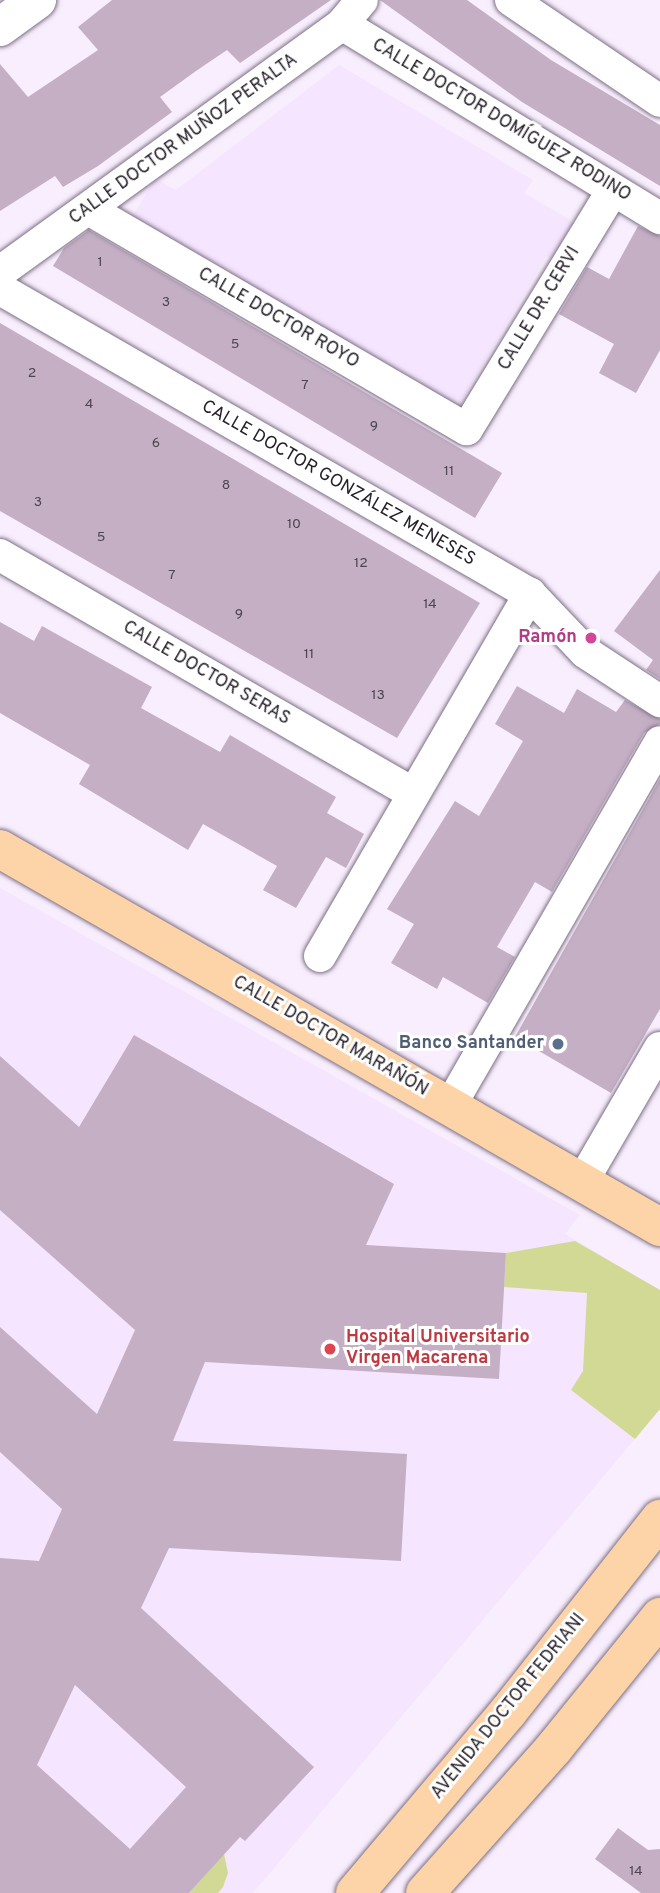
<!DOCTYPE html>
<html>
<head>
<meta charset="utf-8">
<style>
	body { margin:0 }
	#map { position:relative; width:660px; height:1893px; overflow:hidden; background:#f8eefd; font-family:Overpass,sans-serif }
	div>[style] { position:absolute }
	.built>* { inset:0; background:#f5e5fe }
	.green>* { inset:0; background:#d2d994 }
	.building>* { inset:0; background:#c4afc4 }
	.roads { filter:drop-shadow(0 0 2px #7d6f85) drop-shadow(0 0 2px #7d6f85) }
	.street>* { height:32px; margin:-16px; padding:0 16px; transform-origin:16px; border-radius:16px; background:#fff }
	.secondary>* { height:38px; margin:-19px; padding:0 19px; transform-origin:19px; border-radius:19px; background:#fff }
	.primary>* { height:38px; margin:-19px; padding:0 19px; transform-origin:19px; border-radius:19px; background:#fdd4a8 }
	.dots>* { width:19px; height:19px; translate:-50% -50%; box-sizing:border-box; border:4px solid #fff; border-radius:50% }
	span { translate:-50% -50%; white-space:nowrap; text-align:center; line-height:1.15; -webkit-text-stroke:6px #fff; paint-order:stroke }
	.number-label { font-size:14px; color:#4e4450 }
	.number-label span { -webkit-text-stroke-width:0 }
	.street-label { font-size:18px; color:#262029 }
	.hotel-label { font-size:18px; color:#b23c85; font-weight:700 }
	.right { translate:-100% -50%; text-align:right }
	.service-label { font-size:18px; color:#4e5e75; font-weight:700 }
	.health-label { font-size:18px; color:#be3a42; font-weight:700 }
	.left { translate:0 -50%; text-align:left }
</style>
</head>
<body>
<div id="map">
	<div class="built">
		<div style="clip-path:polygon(339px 65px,533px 180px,524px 193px,584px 228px,563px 265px,546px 256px,458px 407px,131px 219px,155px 179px,176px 190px)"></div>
		<div style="clip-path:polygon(0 888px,580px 1215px,565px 1234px,660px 1290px,660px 1409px,253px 1893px,0 1893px)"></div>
	</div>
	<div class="green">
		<div style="clip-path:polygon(575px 1241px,660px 1290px,660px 1409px,635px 1439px,571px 1390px,583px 1371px,587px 1293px,504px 1287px,506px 1253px)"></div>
		<div style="clip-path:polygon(224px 1854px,228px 1873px,223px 1887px,218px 1893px,189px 1893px)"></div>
	</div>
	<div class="building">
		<div style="clip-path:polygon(112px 0,331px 0,240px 63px,227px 50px,196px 71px,160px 97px,172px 112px,98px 166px,63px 187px,55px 176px,0 211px,0 64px,28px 97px,98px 50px,78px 27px)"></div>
		<div style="clip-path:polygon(380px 0,467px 0,551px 60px,660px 125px,660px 186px,522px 102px)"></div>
		<div style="clip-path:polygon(638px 226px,660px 236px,660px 350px,636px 393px,599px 373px,614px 344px,559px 314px,587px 267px,609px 279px)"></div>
		<div style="clip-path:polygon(89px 230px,502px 473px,475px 518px,53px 266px,64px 248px)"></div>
		<div style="clip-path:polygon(0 323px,480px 603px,397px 738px,0 511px)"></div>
		<div style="clip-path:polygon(660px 570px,660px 679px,646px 670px,653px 660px,614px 631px)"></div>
		<div style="clip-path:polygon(0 622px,34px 641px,42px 626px,152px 687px,141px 708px,220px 752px,230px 735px,336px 797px,327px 813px,364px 834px,346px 868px,326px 857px,296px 908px,263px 890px,277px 866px,203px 824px,188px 850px,79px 784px,90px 765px,0 713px)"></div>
		<div style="clip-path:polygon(517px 686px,564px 713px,577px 689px,616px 712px,625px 700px,660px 719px,660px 724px,644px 733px,552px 892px,535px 882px,497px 947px,515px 957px,488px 1003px,443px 977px,437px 989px,391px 963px,414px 924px,387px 909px,455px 801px,479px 816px,523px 741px,495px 724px)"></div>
		<div style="clip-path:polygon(660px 779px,660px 1009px,611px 1093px,515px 1037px)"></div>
		<div style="clip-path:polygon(evenodd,134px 1035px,394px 1184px,366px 1245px,506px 1253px,499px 1379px,205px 1362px,173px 1441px,407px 1454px,401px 1561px,169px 1548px,141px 1608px,314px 1767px,245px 1841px,240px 1837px,189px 1893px,0 1893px,0 1558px,39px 1561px,62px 1509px,0 1452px,0 1327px,97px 1414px,135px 1330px,0 1210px,0 1056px,79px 1127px,134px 1035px,75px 1685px,186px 1787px,130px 1849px,37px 1765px,75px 1685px)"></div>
		<div style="clip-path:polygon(618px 1828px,648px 1850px,660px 1849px,660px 1893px,641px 1893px,595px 1859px)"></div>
	</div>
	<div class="roads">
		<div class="street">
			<div style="left:511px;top:0;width:180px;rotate:34.1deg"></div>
			<div style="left:342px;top:24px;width:373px;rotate:31.4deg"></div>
			<div style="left:90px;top:210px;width:436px;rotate:30.2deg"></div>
			<div style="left:467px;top:429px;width:280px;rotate:-58.6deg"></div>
			<div style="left:0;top:272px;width:422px;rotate:-35.9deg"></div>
			<div style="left:342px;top:24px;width:31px;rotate:-50deg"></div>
			<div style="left:0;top:289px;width:611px;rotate:29.92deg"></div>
			<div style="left:530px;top:594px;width:80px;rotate:46.5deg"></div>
			<div style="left:585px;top:652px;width:90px;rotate:33.2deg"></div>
			<div style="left:0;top:555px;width:476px;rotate:30deg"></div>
			<div style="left:320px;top:956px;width:419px;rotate:-59.9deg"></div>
			<div style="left:450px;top:1106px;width:420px;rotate:-60deg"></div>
			<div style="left:582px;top:1182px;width:155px;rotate:-59.8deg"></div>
		</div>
		<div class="secondary">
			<div style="left:0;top:27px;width:46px;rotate:-36.1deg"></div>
		</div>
		<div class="primary">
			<div style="left:0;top:849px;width:761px;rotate:29.8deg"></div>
			<div style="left:355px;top:1893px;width:237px;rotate:-49.8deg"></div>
			<div style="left:508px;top:1712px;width:246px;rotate:-51.8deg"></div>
			<div style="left:425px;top:1893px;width:194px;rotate:-48.3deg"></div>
			<div style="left:554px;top:1748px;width:169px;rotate:-51deg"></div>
		</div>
	</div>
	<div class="dots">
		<div style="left:591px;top:638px;background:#d1479c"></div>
		<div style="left:558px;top:1044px;background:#5c6f8a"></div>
		<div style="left:330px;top:1349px;background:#e0444e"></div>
	</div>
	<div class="number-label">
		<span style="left:100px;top:263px">1</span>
		<span style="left:166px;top:303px">3</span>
		<span style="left:235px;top:345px">5</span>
		<span style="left:32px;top:374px">2</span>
		<span style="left:305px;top:386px">7</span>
		<span style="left:89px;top:405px">4</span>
		<span style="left:374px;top:427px">9</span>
		<span style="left:156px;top:444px">6</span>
		<span style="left:449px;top:472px">11</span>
		<span style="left:226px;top:486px">8</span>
		<span style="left:38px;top:503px">3</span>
		<span style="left:294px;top:525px">10</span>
		<span style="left:101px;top:538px">5</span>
		<span style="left:361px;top:564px">12</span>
		<span style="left:172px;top:576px">7</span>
		<span style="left:430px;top:605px">14</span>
		<span style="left:239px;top:615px">9</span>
		<span style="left:309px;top:655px">11</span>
		<span style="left:378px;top:696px">13</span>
		<span style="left:636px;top:1872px">14</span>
	</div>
	<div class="street-label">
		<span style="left:501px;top:121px;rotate:31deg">CALLE DOCTOR DOMÍGUEZ RODINO</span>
		<span style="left:184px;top:140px;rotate:-36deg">CALLE DOCTOR MUÑOZ PERALTA</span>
		<span style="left:540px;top:309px;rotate:-59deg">CALLE DR. CERVI</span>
		<span style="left:278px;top:319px;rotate:30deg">CALLE DOCTOR ROYO</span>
		<span style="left:338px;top:484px;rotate:30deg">CALLE DOCTOR GONZÁLEZ MENESES</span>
		<span style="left:206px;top:674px;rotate:30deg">CALLE DOCTOR SERAS</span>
		<span style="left:330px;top:1037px;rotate:30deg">CALLE DOCTOR MARAÑÓN</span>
		<span style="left:509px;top:1707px;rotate:-51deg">AVENIDA DOCTOR FEDRIANI</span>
	</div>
	<div class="hotel-label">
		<span class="right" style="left:577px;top:638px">Ramón</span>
	</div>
	<div class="service-label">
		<span class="right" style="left:544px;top:1044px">Banco Santander</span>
	</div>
	<div class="health-label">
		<span class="left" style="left:346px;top:1349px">Hospital Universitario<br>Virgen Macarena</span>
	</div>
</div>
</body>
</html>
